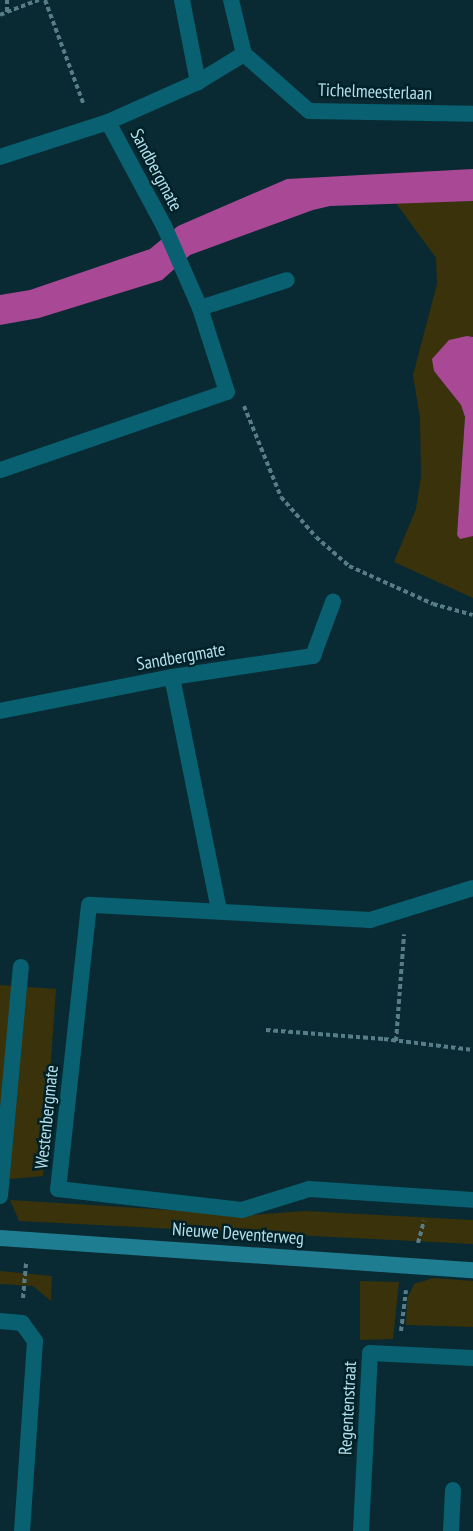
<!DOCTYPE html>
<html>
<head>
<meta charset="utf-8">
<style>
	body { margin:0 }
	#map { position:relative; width:473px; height:1531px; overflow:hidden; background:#092a32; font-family:"PT Sans Narrow",sans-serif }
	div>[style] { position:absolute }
	.green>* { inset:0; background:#3a320a }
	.water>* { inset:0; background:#a94895 }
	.path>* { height:4px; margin-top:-2px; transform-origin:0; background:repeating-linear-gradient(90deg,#577d88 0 4.5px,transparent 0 7.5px) }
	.service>* { height:16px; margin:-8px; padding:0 8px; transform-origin:8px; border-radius:8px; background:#086071 }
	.minor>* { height:16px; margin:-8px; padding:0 8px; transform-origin:8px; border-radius:8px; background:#086071 }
	.secondary>* { height:16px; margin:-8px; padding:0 8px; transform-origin:8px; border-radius:8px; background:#1f7d91 }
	span { translate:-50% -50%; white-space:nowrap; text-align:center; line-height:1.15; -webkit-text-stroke:5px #002128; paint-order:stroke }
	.street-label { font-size:18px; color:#b3e0ed }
</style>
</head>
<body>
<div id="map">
	<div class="green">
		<div style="clip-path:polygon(473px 201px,473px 337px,467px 336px,434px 371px,461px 405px,465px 417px,457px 535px,460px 538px,473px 536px,473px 598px,394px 562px,416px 509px,421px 476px,420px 418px,413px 375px,437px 284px,436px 258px,396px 203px)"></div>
		<div style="clip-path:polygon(0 985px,56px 989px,43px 1176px,0 1180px)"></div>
		<div style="clip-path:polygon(10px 1200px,250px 1215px,304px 1211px,473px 1220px,473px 1244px,19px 1221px)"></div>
		<div style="clip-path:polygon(0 1271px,52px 1276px,51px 1301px,33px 1286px,0 1284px)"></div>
		<div style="clip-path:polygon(433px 1278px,473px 1281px,473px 1327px,406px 1325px,407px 1299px,414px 1284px)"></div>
		<div style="clip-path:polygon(360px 1281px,399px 1282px,393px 1339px,360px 1340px)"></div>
	</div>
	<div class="water">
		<div style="clip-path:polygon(473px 169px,473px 201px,330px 206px,313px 210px,190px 255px,162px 280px,39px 318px,0 325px,0 295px,30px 290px,150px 249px,178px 226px,287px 179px)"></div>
		<div style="clip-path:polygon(467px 336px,473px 337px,473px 536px,460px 539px,457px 535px,465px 417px,461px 405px,434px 371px,432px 359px,449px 340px)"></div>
	</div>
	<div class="path">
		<div style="left:7px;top:0;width:12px;rotate:90deg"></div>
		<div style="left:7px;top:12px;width:34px;rotate:-21deg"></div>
		<div style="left:45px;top:0;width:110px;rotate:69.7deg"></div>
		<div style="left:0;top:15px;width:8px;rotate:-23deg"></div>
		<div style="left:244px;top:406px;width:98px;rotate:67.9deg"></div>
		<div style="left:281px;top:497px;width:53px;rotate:48.8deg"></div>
		<div style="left:316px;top:537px;width:44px;rotate:41.3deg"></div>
		<div style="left:349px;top:566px;width:92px;rotate:24.3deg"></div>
		<div style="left:433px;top:604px;width:41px;rotate:15.4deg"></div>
		<div style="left:266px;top:1030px;width:118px;rotate:4.4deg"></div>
		<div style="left:384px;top:1039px;width:90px;rotate:7deg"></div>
		<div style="left:396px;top:1041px;width:107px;rotate:-85.7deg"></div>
		<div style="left:418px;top:1243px;width:23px;rotate:-75deg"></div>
		<div style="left:23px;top:1298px;width:35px;rotate:-85deg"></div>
		<div style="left:401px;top:1331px;width:41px;rotate:-83deg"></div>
	</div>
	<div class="service">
		<div style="left:0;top:1196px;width:230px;rotate:-84.8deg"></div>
		<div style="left:451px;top:1531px;width:41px;rotate:-87.2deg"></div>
	</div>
	<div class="minor">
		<div style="left:182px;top:0;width:84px;rotate:79deg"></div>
		<div style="left:231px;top:0;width:56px;rotate:76.5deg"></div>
		<div style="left:244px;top:54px;width:86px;rotate:41.2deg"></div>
		<div style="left:309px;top:111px;width:164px;rotate:1deg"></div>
		<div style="left:108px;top:122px;width:98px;rotate:-24deg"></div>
		<div style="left:198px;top:82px;width:54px;rotate:-31.3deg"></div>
		<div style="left:0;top:157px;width:114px;rotate:-18deg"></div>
		<div style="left:108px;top:122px;width:118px;rotate:61.7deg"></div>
		<div style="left:164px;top:226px;width:90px;rotate:66.3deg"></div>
		<div style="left:200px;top:308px;width:88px;rotate:72.2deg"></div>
		<div style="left:227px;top:392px;width:240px;rotate:161deg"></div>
		<div style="left:200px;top:308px;width:91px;rotate:-17.8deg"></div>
		<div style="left:172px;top:677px;width:239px;rotate:78.6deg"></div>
		<div style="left:0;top:711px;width:175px;rotate:-11.2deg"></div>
		<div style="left:172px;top:677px;width:143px;rotate:-8.5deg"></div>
		<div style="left:313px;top:656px;width:58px;rotate:-69.7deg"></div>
		<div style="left:473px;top:888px;width:108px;rotate:162.7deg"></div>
		<div style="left:370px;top:920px;width:281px;rotate:-176.9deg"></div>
		<div style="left:89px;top:905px;width:286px;rotate:96.2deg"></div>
		<div style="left:58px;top:1189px;width:185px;rotate:6.5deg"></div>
		<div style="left:242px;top:1210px;width:70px;rotate:-17.4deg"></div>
		<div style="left:309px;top:1189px;width:164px;rotate:3.8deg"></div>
		<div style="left:0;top:1321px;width:22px;rotate:5deg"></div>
		<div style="left:22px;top:1323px;width:22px;rotate:54deg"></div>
		<div style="left:35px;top:1341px;width:190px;rotate:93.9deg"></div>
		<div style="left:361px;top:1531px;width:178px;rotate:-87.1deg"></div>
		<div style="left:370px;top:1353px;width:103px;rotate:2.8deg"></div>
	</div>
	<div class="secondary">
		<div style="left:0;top:1238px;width:474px;rotate:3.9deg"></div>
	</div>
	<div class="street-label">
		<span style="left:375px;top:92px;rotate:2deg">Tichelmeesterlaan</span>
		<span style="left:156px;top:170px;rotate:62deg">Sandbergmate</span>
		<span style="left:181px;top:657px;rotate:-10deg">Sandbergmate</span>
		<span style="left:47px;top:1117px;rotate:-84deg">Westenbergmate</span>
		<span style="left:238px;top:1234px;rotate:4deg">Nieuwe Deventerweg</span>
		<span style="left:348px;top:1408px;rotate:-87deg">Regentenstraat</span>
	</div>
</div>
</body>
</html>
